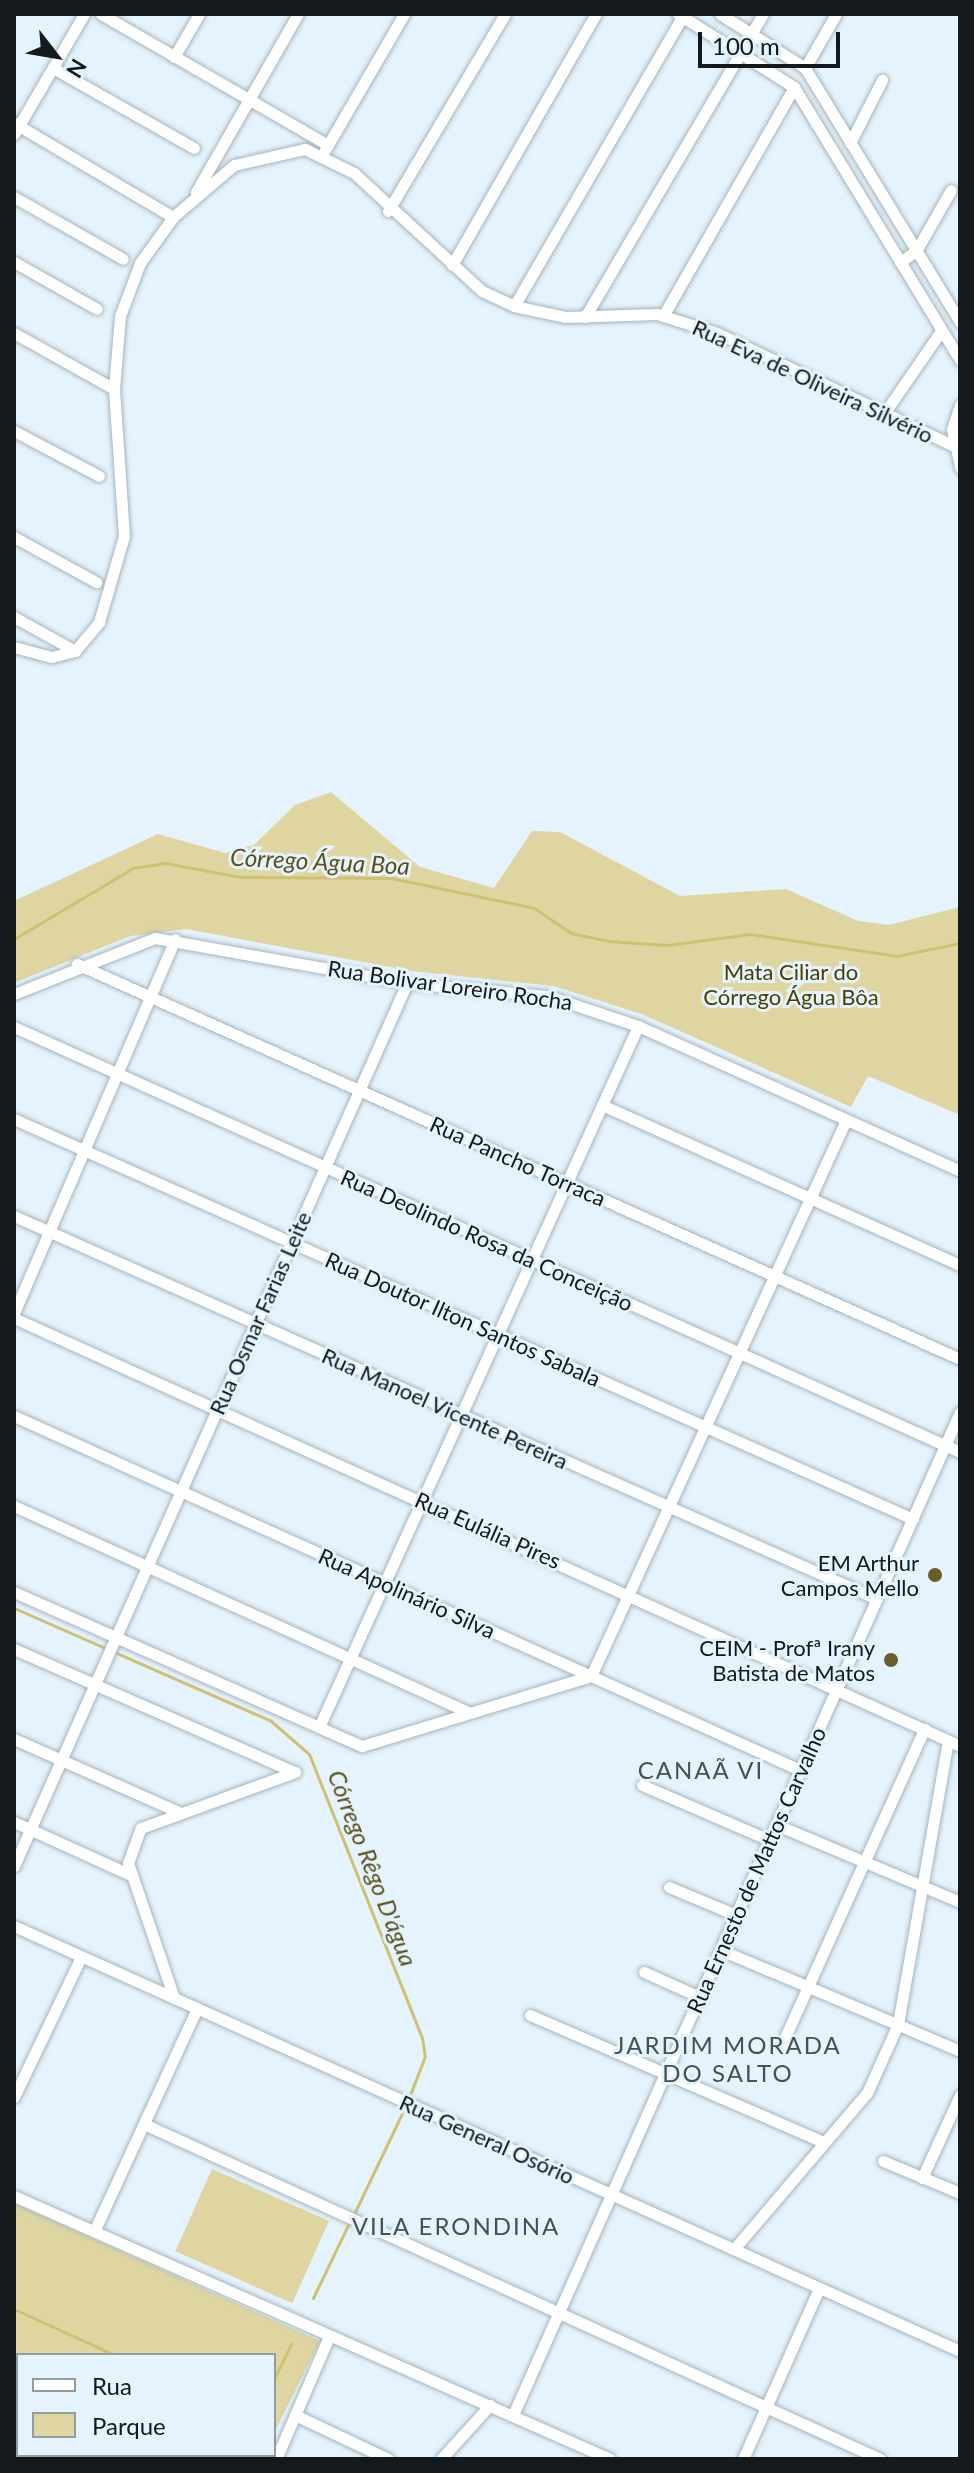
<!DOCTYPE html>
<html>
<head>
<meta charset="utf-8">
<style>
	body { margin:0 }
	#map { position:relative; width:974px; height:2473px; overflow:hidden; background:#e4f3fd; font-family:Lato,sans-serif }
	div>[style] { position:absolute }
	.green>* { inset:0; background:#ded5a1; transform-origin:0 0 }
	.stream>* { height:3px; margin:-1.5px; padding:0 1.5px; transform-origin:1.5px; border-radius:1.5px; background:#cec174 }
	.roads { filter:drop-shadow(0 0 2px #a6b4bd) drop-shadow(0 0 2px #a6b4bd) }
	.minor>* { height:11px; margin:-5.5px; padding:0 5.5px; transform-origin:5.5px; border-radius:5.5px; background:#fff }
	.dots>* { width:22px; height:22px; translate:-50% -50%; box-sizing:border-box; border:4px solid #e4f3fd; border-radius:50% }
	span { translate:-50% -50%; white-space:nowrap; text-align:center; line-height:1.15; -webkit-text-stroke:6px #e4f3fd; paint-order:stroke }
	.street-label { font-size:22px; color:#14191d }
	.park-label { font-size:22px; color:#493f00 }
	.poi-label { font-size:22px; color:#14191d }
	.right { translate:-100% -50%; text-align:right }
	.water-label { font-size:24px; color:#5a5016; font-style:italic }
	.neighbourhood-label { font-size:24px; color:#455159; letter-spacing:2px }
	.frame { position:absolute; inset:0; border:16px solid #14191d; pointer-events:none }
	.legend { position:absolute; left:16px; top:2353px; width:260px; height:104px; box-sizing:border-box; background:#e4f3fd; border:2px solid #919ca3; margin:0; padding:10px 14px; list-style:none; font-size:24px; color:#14191d }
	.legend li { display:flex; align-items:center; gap:16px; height:40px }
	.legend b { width:40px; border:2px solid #919ca3 }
	.north { position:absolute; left:16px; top:16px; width:80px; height:80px; -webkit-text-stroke:6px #e4f3fd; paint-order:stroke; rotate:121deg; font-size:22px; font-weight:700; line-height:32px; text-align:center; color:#14191d }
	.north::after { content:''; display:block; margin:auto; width:28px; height:36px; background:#14191d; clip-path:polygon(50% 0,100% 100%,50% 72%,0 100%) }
	.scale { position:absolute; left:698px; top:32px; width:142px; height:36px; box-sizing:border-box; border:4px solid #14191d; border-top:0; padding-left:10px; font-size:24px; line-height:28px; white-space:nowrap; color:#14191d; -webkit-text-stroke:6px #e4f3fd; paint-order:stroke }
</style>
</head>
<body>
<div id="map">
	<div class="green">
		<div style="clip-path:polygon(331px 792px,420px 867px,494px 888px,532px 831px,560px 832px,680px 896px,786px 889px,858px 921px,889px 925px,960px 907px,960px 1115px,868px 1076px,851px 1107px,644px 1015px,554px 986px,411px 971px,186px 929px,130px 936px,14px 983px,14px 901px,158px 834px,225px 853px,254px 845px,295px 805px)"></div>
		<div style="left:212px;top:2169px;width:128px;height:90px;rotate:24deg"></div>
		<div style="clip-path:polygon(14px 2203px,320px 2341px,274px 2433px,274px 2355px,18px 2355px,18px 2455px,264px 2459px,14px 2459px)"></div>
	</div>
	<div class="stream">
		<div style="left:14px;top:939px;width:139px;rotate:-30.8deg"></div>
		<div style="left:133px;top:868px;width:32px;rotate:-9deg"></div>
		<div style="left:165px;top:863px;width:77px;rotate:10.4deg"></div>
		<div style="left:241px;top:877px;width:150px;rotate:0.4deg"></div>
		<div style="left:391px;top:878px;width:146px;rotate:11.8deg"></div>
		<div style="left:534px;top:908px;width:45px;rotate:34deg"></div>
		<div style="left:571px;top:933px;width:38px;rotate:12deg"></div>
		<div style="left:608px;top:941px;width:59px;rotate:3.9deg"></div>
		<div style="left:667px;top:945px;width:84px;rotate:-7.5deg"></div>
		<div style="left:750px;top:934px;width:149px;rotate:8.5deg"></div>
		<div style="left:897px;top:956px;width:64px;rotate:-11.7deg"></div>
		<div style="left:14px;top:1608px;width:281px;rotate:23.7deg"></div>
		<div style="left:271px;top:1721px;width:50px;rotate:41deg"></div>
		<div style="left:309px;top:1754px;width:306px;rotate:68.3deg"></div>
		<div style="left:422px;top:2038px;width:18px;rotate:81deg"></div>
		<div style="left:425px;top:2056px;width:47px;rotate:111.1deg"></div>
		<div style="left:353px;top:2216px;width:121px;rotate:-64.5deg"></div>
		<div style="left:313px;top:2298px;width:83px;rotate:-64.4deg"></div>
		<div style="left:14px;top:2309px;width:111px;rotate:24.5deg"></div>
		<div style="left:274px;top:2379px;width:39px;rotate:-64deg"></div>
		<div style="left:186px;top:2455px;width:6px;rotate:45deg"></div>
		<div style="left:242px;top:2459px;width:4px;rotate:-76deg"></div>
	</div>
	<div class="roads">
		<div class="minor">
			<div style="left:101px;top:14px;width:262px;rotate:30deg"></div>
			<div style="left:678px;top:14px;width:137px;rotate:32.2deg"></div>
			<div style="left:794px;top:87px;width:320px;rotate:58.7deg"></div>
			<div style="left:720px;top:14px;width:101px;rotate:32.4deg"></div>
			<div style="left:805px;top:68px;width:298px;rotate:58.6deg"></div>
			<div style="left:741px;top:51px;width:43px;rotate:-59.3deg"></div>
			<div style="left:174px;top:57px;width:50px;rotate:-59.8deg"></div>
			<div style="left:53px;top:68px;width:162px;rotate:29.6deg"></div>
			<div style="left:805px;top:68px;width:62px;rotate:-60.1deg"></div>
			<div style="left:14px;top:123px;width:185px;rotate:30.6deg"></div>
			<div style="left:14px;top:134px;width:139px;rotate:-59.7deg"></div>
			<div style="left:850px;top:143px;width:71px;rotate:-63.1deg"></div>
			<div style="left:325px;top:150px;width:157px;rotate:-59.8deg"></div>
			<div style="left:196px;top:192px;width:205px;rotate:-60.2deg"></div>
			<div style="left:14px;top:197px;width:125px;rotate:29.6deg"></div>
			<div style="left:388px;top:211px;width:229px;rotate:-59.3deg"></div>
			<div style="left:14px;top:262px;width:95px;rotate:29.5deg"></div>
			<div style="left:900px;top:262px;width:19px;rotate:-35deg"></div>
			<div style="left:916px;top:251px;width:70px;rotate:-60.2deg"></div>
			<div style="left:452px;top:265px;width:289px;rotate:-60.2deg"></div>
			<div style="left:514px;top:306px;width:336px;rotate:-59.8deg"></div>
			<div style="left:663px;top:316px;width:264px;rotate:-60.2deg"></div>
			<div style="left:585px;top:317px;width:299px;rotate:-59.5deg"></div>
			<div style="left:14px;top:333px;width:115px;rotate:29.2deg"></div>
			<div style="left:960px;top:405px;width:25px;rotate:108deg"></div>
			<div style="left:952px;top:429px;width:40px;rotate:78deg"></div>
			<div style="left:883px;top:415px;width:102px;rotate:-55.4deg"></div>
			<div style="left:14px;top:431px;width:96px;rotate:27.9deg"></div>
			<div style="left:14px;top:537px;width:94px;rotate:28.8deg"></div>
			<div style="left:14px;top:617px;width:70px;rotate:29.1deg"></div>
			<div style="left:14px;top:647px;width:39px;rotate:15deg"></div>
			<div style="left:52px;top:657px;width:24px;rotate:-15deg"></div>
			<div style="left:75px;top:651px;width:38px;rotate:-50deg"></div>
			<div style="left:99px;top:622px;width:90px;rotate:-73.8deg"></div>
			<div style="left:124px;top:536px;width:147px;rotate:-93.9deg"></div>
			<div style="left:114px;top:389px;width:73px;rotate:-85.3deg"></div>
			<div style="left:120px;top:316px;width:57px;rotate:-69.3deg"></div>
			<div style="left:140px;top:263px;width:57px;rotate:-54.3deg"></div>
			<div style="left:173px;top:217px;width:80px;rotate:-40.4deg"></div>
			<div style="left:234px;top:165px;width:73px;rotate:-12.7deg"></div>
			<div style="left:305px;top:149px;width:55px;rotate:26.1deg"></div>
			<div style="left:354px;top:173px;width:174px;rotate:42.7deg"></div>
			<div style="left:482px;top:291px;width:35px;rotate:25deg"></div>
			<div style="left:514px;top:306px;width:52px;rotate:12.2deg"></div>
			<div style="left:565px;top:317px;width:92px;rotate:-1.9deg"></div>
			<div style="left:657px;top:314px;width:63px;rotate:17.6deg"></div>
			<div style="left:717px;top:333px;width:260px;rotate:25.5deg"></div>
			<div style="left:77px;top:964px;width:967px;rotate:24.1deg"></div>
			<div style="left:14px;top:994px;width:152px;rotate:-21.7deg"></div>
			<div style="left:155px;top:938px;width:256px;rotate:10.1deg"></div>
			<div style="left:407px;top:983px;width:142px;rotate:5.3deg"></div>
			<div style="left:548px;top:996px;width:95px;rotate:18.4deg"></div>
			<div style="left:638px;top:1026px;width:353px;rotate:24.2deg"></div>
			<div style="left:14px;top:1027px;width:1037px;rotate:24.19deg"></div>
			<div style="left:602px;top:1105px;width:392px;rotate:24.1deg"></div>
			<div style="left:14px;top:1119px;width:984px;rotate:23.99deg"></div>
			<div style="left:14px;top:1216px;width:944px;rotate:23.93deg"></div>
			<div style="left:14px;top:1313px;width:407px;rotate:-66.7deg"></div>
			<div style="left:14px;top:1318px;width:1038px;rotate:24.34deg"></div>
			<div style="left:14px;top:1416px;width:862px;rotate:24.25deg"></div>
			<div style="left:14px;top:1506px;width:499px;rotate:24.4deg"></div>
			<div style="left:14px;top:1592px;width:381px;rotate:23.9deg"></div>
			<div style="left:362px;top:1746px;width:239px;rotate:-17deg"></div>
			<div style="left:591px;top:1676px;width:612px;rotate:-65.36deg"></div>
			<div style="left:14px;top:1649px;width:306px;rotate:23.7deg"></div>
			<div style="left:319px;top:1727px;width:770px;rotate:-65.53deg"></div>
			<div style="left:14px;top:1739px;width:180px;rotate:23.9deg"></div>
			<div style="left:642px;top:1785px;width:138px;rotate:23.4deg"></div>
			<div style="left:14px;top:1822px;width:128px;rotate:24.4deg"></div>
			<div style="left:777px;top:1825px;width:199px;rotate:22.8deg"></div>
			<div style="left:14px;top:1866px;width:967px;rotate:-66.01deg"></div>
			<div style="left:669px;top:1887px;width:73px;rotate:22.7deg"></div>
			<div style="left:14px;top:1926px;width:1037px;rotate:24.19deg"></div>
			<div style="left:721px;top:1950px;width:259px;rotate:22.9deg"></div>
			<div style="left:644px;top:1972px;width:61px;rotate:24.1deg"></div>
			<div style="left:174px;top:1998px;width:143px;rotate:-108.8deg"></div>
			<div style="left:128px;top:1863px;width:37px;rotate:-70deg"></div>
			<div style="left:141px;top:1828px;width:164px;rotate:-20deg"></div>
			<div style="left:530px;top:2015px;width:320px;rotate:23.4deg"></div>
			<div style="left:782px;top:2044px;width:346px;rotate:-65.7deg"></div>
			<div style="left:14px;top:2097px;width:155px;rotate:-64.4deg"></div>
			<div style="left:144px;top:2124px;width:809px;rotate:24.47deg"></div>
			<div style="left:883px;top:2161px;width:83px;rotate:22.6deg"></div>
			<div style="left:922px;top:2178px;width:91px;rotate:-65.4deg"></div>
			<div style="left:14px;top:2196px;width:651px;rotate:23.81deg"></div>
			<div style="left:96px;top:2227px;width:241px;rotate:-65.2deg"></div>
			<div style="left:734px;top:2249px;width:205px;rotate:-49.6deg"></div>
			<div style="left:867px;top:2093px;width:76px;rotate:-65.8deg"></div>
			<div style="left:898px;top:2024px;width:288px;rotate:-80deg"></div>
			<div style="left:295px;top:2415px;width:103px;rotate:25.3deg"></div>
			<div style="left:513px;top:2415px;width:1098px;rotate:-65.98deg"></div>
			<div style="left:276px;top:2459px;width:131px;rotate:-66.6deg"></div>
			<div style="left:441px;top:2459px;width:73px;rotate:-47.8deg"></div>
			<div style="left:743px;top:2459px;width:187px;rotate:-66deg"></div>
		</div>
	</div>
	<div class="dots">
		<div style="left:935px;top:1575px;background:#675e2a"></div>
		<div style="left:891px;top:1660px;background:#675e2a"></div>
	</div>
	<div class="street-label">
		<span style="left:813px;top:381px;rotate:25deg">Rua Eva de Oliveira Silvério</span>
		<span style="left:450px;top:985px;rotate:8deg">Rua Bolivar Loreiro Rocha</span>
		<span style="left:518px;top:1161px;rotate:24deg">Rua Pancho Torraca</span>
		<span style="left:487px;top:1240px;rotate:24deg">Rua Deolindo Rosa da Conceição</span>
		<span style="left:260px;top:1313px;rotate:-66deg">Rua Osmar Farias Leite</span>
		<span style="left:463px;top:1319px;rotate:24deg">Rua Doutor Ilton Santos Sabala</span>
		<span style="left:445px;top:1408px;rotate:24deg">Rua Manoel Vicente Pereira</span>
		<span style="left:488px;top:1530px;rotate:24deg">Rua Eulália Pires</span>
		<span style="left:407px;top:1593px;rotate:24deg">Rua Apolinário Silva</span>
		<span style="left:756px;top:1870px;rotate:-66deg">Rua Ernesto de Mattos Carvalho</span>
		<span style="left:487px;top:2139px;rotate:24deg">Rua General Osório</span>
	</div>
	<div class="park-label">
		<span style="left:791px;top:984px">Mata Ciliar do<br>Córrego Água Bôa</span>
	</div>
	<div class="poi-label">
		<span class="right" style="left:919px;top:1575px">EM Arthur<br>Campos Mello</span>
		<span class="right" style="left:875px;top:1660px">CEIM - Profª Irany<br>Batista de Matos</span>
	</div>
	<div class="water-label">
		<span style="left:320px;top:861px;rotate:3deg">Córrego Água Boa</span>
		<span style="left:373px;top:1868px;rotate:69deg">Córrego Rêgo D'água</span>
	</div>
	<div class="neighbourhood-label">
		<span style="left:701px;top:1770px">CANAÃ VI</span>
		<span style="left:728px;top:2059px">JARDIM MORADA<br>DO SALTO</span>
		<span style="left:456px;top:2226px">VILA ERONDINA</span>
	</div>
	<div class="frame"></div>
	<ul class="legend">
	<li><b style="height:10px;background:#fff"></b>Rua</li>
	<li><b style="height:22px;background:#ded5a1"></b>Parque</li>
	</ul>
	<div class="north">N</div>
	<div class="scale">100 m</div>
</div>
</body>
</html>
